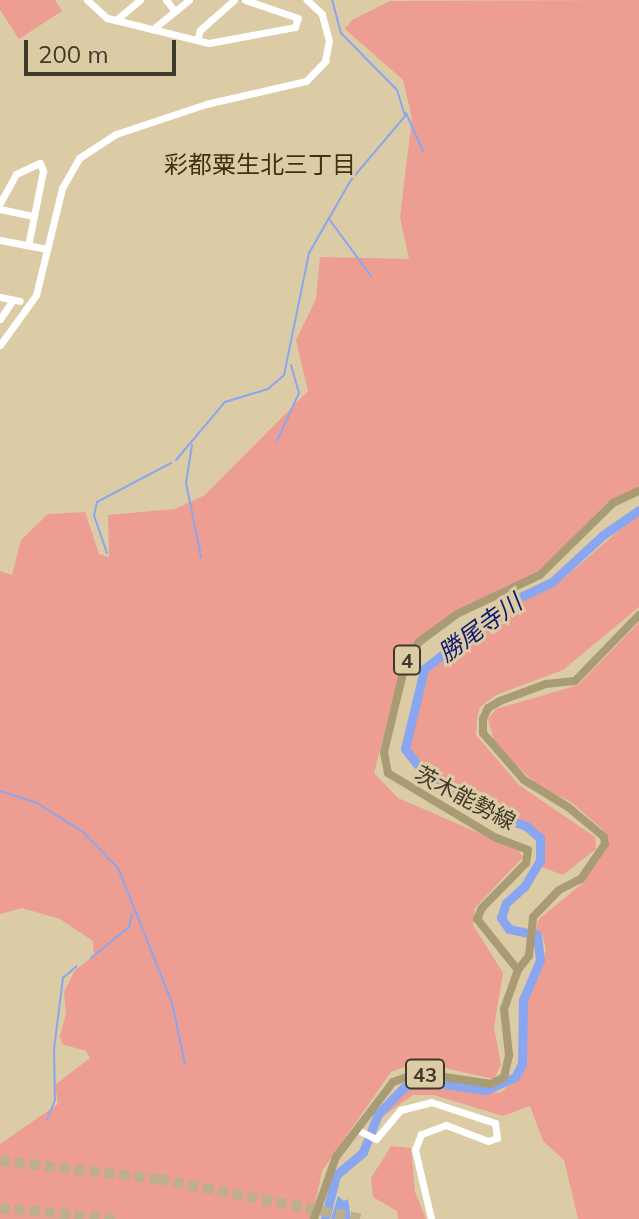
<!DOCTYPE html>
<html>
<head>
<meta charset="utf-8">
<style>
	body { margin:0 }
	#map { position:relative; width:639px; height:1219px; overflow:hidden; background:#dbcca5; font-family:Mulish,"Noto Sans JP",sans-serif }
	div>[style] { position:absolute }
	.green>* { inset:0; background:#ed9d91 }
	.water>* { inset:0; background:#8ba6f0 }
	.stream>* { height:2px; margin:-1px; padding:0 1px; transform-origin:1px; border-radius:1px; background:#8ba6f0 }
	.river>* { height:9px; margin:-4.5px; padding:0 4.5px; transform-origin:4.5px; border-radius:4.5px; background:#8ba6f0 }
	.highway-tunnel>* { height:10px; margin-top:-5px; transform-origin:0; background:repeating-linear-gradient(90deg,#bcaf8c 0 10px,transparent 0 15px) }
	.minor>* { height:7px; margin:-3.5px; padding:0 3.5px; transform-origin:3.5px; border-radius:3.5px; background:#fff }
	.major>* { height:8px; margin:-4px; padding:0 4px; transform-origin:4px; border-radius:4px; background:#a99b73 }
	span { translate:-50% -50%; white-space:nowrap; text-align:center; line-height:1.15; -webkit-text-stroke:6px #dbcca5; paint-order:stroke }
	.shield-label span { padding:2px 6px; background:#dbcca5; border:2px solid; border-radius:6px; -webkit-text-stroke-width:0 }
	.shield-label { font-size:20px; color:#3f392a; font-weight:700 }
	.street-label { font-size:22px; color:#3f392a }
	.neighbourhood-label { font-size:24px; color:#3f320f }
	.water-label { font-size:24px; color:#101a6e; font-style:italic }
	.scale { position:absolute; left:24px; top:40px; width:152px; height:36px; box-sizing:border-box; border:4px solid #3f392a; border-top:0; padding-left:10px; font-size:24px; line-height:28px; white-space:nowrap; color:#3f392a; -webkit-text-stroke:6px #dbcca5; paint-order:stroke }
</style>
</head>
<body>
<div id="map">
	<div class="green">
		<div style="clip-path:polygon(0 0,55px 0,62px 11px,19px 39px,0 10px)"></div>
		<div style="clip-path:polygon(639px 0,639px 487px,610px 500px,538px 573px,417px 640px,401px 668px,374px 773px,398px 798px,518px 850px,523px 857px,475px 908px,473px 925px,503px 973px,494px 1027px,501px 1065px,494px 1079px,418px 1062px,391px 1072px,322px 1171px,312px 1219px,0 1219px,0 1144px,58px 1104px,55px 1085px,90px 1058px,86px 1051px,62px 1044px,60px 1036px,66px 1014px,64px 992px,75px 970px,94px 956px,93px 941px,60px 919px,22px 908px,0 914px,0 571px,12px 575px,21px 540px,48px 514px,85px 512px,99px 554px,109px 557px,108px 515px,175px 509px,205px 495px,308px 391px,296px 340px,316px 299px,320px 257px,409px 259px,400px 217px,412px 118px,403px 80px,345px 29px,352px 20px,390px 1px)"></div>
		<div style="clip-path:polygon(639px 513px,639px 607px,563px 670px,496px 695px,480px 707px,477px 718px,476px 735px,519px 785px,595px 837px,596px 849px,563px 875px,539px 866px,545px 843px,534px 827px,482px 806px,438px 777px,411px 754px,411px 737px,424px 680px,436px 660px,512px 604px,556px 585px)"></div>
		<div style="clip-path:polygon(639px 622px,639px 1219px,578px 1219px,564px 1160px,543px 1141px,530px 1106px,503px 1116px,434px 1095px,413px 1095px,379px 1119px,409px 1088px,434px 1084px,500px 1093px,522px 1075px,527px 1002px,546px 950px,542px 933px,535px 931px,539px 919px,584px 882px,609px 843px,602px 829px,571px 802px,538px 786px,495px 744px,488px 719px,496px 709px,578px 685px)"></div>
		<div style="clip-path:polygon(391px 1146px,411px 1148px,415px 1192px,426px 1219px,398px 1219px,397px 1211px,373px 1197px,371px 1178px)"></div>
	</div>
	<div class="water">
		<div style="clip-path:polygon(338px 1196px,344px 1201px,348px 1199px,351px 1219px,331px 1219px)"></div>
	</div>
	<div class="stream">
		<div style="left:406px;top:113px;width:42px;rotate:65.9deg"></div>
		<div style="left:329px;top:219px;width:71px;rotate:53.6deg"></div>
		<div style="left:277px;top:441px;width:53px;rotate:-65.4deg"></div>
		<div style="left:299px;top:393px;width:29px;rotate:-106deg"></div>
		<div style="left:192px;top:445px;width:38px;rotate:99deg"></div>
		<div style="left:186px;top:483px;width:76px;rotate:78.5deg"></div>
		<div style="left:176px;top:460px;width:76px;rotate:-49.8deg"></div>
		<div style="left:225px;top:402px;width:45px;rotate:-16.8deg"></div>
		<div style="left:268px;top:389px;width:21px;rotate:-41deg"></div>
		<div style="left:284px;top:375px;width:125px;rotate:-78.4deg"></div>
		<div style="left:309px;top:253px;width:84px;rotate:-60.1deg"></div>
		<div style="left:351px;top:180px;width:84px;rotate:-49.8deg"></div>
		<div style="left:405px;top:116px;width:27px;rotate:-107deg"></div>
		<div style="left:397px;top:90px;width:80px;rotate:-134.5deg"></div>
		<div style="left:341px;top:33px;width:34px;rotate:-105deg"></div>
		<div style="left:107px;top:553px;width:39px;rotate:-109deg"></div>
		<div style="left:94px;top:516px;width:14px;rotate:-78deg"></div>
		<div style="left:97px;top:502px;width:84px;rotate:-27.8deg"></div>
		<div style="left:0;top:791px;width:39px;rotate:18deg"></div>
		<div style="left:37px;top:803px;width:54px;rotate:32.2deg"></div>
		<div style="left:83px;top:832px;width:50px;rotate:45.8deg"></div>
		<div style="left:118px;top:868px;width:145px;rotate:68.2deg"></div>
		<div style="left:172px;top:1003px;width:62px;rotate:78deg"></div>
		<div style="left:91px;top:958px;width:49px;rotate:-39.2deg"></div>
		<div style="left:129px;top:927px;width:13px;rotate:-77deg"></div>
		<div style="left:47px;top:1120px;width:22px;rotate:-68deg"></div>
		<div style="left:55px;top:1100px;width:51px;rotate:-91.1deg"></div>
		<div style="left:54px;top:1049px;width:72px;rotate:-82.8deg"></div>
		<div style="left:63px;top:978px;width:18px;rotate:-41deg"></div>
	</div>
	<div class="river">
		<div style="left:325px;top:1219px;width:45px;rotate:-76deg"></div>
		<div style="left:336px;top:1175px;width:35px;rotate:-40deg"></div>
		<div style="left:363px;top:1152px;width:41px;rotate:-68.5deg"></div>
		<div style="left:378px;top:1114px;width:37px;rotate:-46deg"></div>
		<div style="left:404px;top:1087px;width:19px;rotate:-18deg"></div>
		<div style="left:422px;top:1081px;width:65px;rotate:8deg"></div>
		<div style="left:486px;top:1090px;width:32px;rotate:-24deg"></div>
		<div style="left:515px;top:1077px;width:15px;rotate:-62deg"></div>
		<div style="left:522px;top:1064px;width:64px;rotate:-89.1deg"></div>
		<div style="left:523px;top:1000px;width:43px;rotate:-67deg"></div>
		<div style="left:540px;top:960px;width:25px;rotate:-97deg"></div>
		<div style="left:537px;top:935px;width:29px;rotate:-168deg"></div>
		<div style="left:509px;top:929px;width:14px;rotate:-126deg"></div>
		<div style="left:501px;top:918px;width:16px;rotate:-72deg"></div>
		<div style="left:506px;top:903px;width:24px;rotate:-42deg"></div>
		<div style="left:524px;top:887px;width:31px;rotate:-59deg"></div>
		<div style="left:540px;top:860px;width:22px;rotate:-90deg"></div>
		<div style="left:540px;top:838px;width:18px;rotate:-139deg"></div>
		<div style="left:526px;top:826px;width:48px;rotate:-160.4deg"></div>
		<div style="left:481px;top:810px;width:79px;rotate:-144.3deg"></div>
		<div style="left:417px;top:764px;width:19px;rotate:-129deg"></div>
		<div style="left:405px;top:749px;width:82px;rotate:-76.6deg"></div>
		<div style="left:424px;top:669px;width:107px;rotate:-38.2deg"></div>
		<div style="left:508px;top:603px;width:49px;rotate:-25.5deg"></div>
		<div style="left:552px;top:582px;width:69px;rotate:-42.7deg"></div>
		<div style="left:603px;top:535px;width:44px;rotate:-34.8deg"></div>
	</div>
	<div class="highway-tunnel">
		<div style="left:0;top:1161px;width:160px;rotate:6.5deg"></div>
		<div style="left:159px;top:1179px;width:207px;rotate:11.1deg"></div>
		<div style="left:0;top:1208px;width:118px;rotate:5.4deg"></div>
	</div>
	<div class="minor">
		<div style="left:87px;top:0;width:27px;rotate:42deg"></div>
		<div style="left:107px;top:18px;width:105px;rotate:13.8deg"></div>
		<div style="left:209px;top:43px;width:87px;rotate:-10.5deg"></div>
		<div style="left:295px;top:27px;width:9px;rotate:-72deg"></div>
		<div style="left:298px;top:18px;width:56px;rotate:-161.2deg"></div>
		<div style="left:166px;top:0;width:14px;rotate:51deg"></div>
		<div style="left:116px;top:20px;width:31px;rotate:-40deg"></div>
		<div style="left:153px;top:29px;width:46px;rotate:-38.9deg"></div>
		<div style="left:197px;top:40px;width:10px;rotate:-73deg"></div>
		<div style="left:200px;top:30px;width:45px;rotate:-41.4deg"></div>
		<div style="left:0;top:203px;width:33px;rotate:-61deg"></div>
		<div style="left:16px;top:174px;width:26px;rotate:-25deg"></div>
		<div style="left:40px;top:163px;width:9px;rotate:69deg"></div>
		<div style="left:43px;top:171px;width:76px;rotate:101.3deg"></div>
		<div style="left:0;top:209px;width:34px;rotate:12deg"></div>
		<div style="left:0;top:240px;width:48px;rotate:10.8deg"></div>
		<div style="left:0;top:297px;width:20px;rotate:11deg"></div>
		<div style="left:0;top:319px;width:23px;rotate:-56deg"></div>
		<div style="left:0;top:345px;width:62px;rotate:-54.2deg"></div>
		<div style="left:36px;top:295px;width:110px;rotate:-76.3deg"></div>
		<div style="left:62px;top:188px;width:34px;rotate:-60deg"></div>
		<div style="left:79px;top:158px;width:44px;rotate:-33deg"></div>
		<div style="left:116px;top:134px;width:95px;rotate:-18.4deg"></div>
		<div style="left:206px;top:104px;width:103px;rotate:-13deg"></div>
		<div style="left:306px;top:81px;width:28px;rotate:-46deg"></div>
		<div style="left:325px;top:61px;width:20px;rotate:-79deg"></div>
		<div style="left:329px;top:41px;width:28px;rotate:-105deg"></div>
		<div style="left:322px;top:14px;width:21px;rotate:-137deg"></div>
		<div style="left:356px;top:1129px;width:22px;rotate:27deg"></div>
		<div style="left:376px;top:1139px;width:38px;rotate:-50deg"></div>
		<div style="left:400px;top:1110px;width:32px;rotate:-14deg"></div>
		<div style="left:431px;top:1102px;width:67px;rotate:18.2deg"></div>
		<div style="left:495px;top:1123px;width:15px;rotate:82deg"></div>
		<div style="left:497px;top:1138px;width:9px;rotate:162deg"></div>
		<div style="left:488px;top:1141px;width:45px;rotate:-159.1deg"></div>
		<div style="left:446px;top:1125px;width:27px;rotate:160deg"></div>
		<div style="left:421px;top:1134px;width:17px;rotate:111deg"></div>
		<div style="left:415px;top:1150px;width:71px;rotate:76.9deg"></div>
	</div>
	<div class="major">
		<div style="left:518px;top:970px;width:65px;rotate:-128.8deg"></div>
		<div style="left:477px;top:919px;width:12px;rotate:-66deg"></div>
		<div style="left:482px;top:908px;width:63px;rotate:-45.6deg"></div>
		<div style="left:526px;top:863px;width:13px;rotate:-81deg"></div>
		<div style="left:528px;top:850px;width:34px;rotate:-159deg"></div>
		<div style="left:496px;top:838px;width:126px;rotate:-149deg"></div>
		<div style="left:388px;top:773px;width:21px;rotate:-101deg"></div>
		<div style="left:384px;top:752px;width:85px;rotate:-76.5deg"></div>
		<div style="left:404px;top:669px;width:31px;rotate:-61deg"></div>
		<div style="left:419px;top:642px;width:47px;rotate:-36.4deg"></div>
		<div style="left:457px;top:614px;width:92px;rotate:-25.2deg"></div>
		<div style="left:540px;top:575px;width:103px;rotate:-44.6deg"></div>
		<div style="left:613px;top:503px;width:29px;rotate:-25deg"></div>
		<div style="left:518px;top:970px;width:18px;rotate:-52deg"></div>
		<div style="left:529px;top:956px;width:39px;rotate:-84deg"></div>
		<div style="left:533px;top:917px;width:37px;rotate:-46deg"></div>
		<div style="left:559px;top:890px;width:25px;rotate:-27deg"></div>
		<div style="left:581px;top:879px;width:42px;rotate:-55.6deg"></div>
		<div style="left:605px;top:844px;width:7px;rotate:-98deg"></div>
		<div style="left:604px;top:837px;width:47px;rotate:-140.2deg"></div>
		<div style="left:568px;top:807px;width:52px;rotate:-148.5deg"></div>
		<div style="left:524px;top:780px;width:62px;rotate:-131.1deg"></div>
		<div style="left:483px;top:733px;width:14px;rotate:-90deg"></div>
		<div style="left:483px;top:719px;width:12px;rotate:-66deg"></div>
		<div style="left:488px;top:708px;width:14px;rotate:-30deg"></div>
		<div style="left:500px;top:701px;width:49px;rotate:-20.3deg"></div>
		<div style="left:546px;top:684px;width:29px;rotate:-6deg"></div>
		<div style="left:575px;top:681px;width:92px;rotate:-45.9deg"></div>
		<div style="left:314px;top:1219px;width:66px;rotate:-70.5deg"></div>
		<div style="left:336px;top:1157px;width:94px;rotate:-52.8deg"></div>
		<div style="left:393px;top:1082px;width:27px;rotate:-20deg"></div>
		<div style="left:418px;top:1073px;width:74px;rotate:8.6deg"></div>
		<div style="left:491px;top:1084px;width:15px;rotate:-28deg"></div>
		<div style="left:504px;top:1077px;width:23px;rotate:-77deg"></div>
		<div style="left:509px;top:1055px;width:46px;rotate:-96.2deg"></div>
		<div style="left:504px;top:1009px;width:41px;rotate:-70.3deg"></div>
	</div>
	<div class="shield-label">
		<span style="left:407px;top:660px">4</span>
		<span style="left:425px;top:1074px">43</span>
	</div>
	<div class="street-label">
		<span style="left:465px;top:798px;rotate:28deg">茨木能勢線</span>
	</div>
	<div class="neighbourhood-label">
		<span style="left:260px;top:165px">彩都粟生北三丁目</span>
	</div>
	<div class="water-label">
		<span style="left:480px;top:628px;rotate:-36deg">勝尾寺川</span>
	</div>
	<div class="scale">200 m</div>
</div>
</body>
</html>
